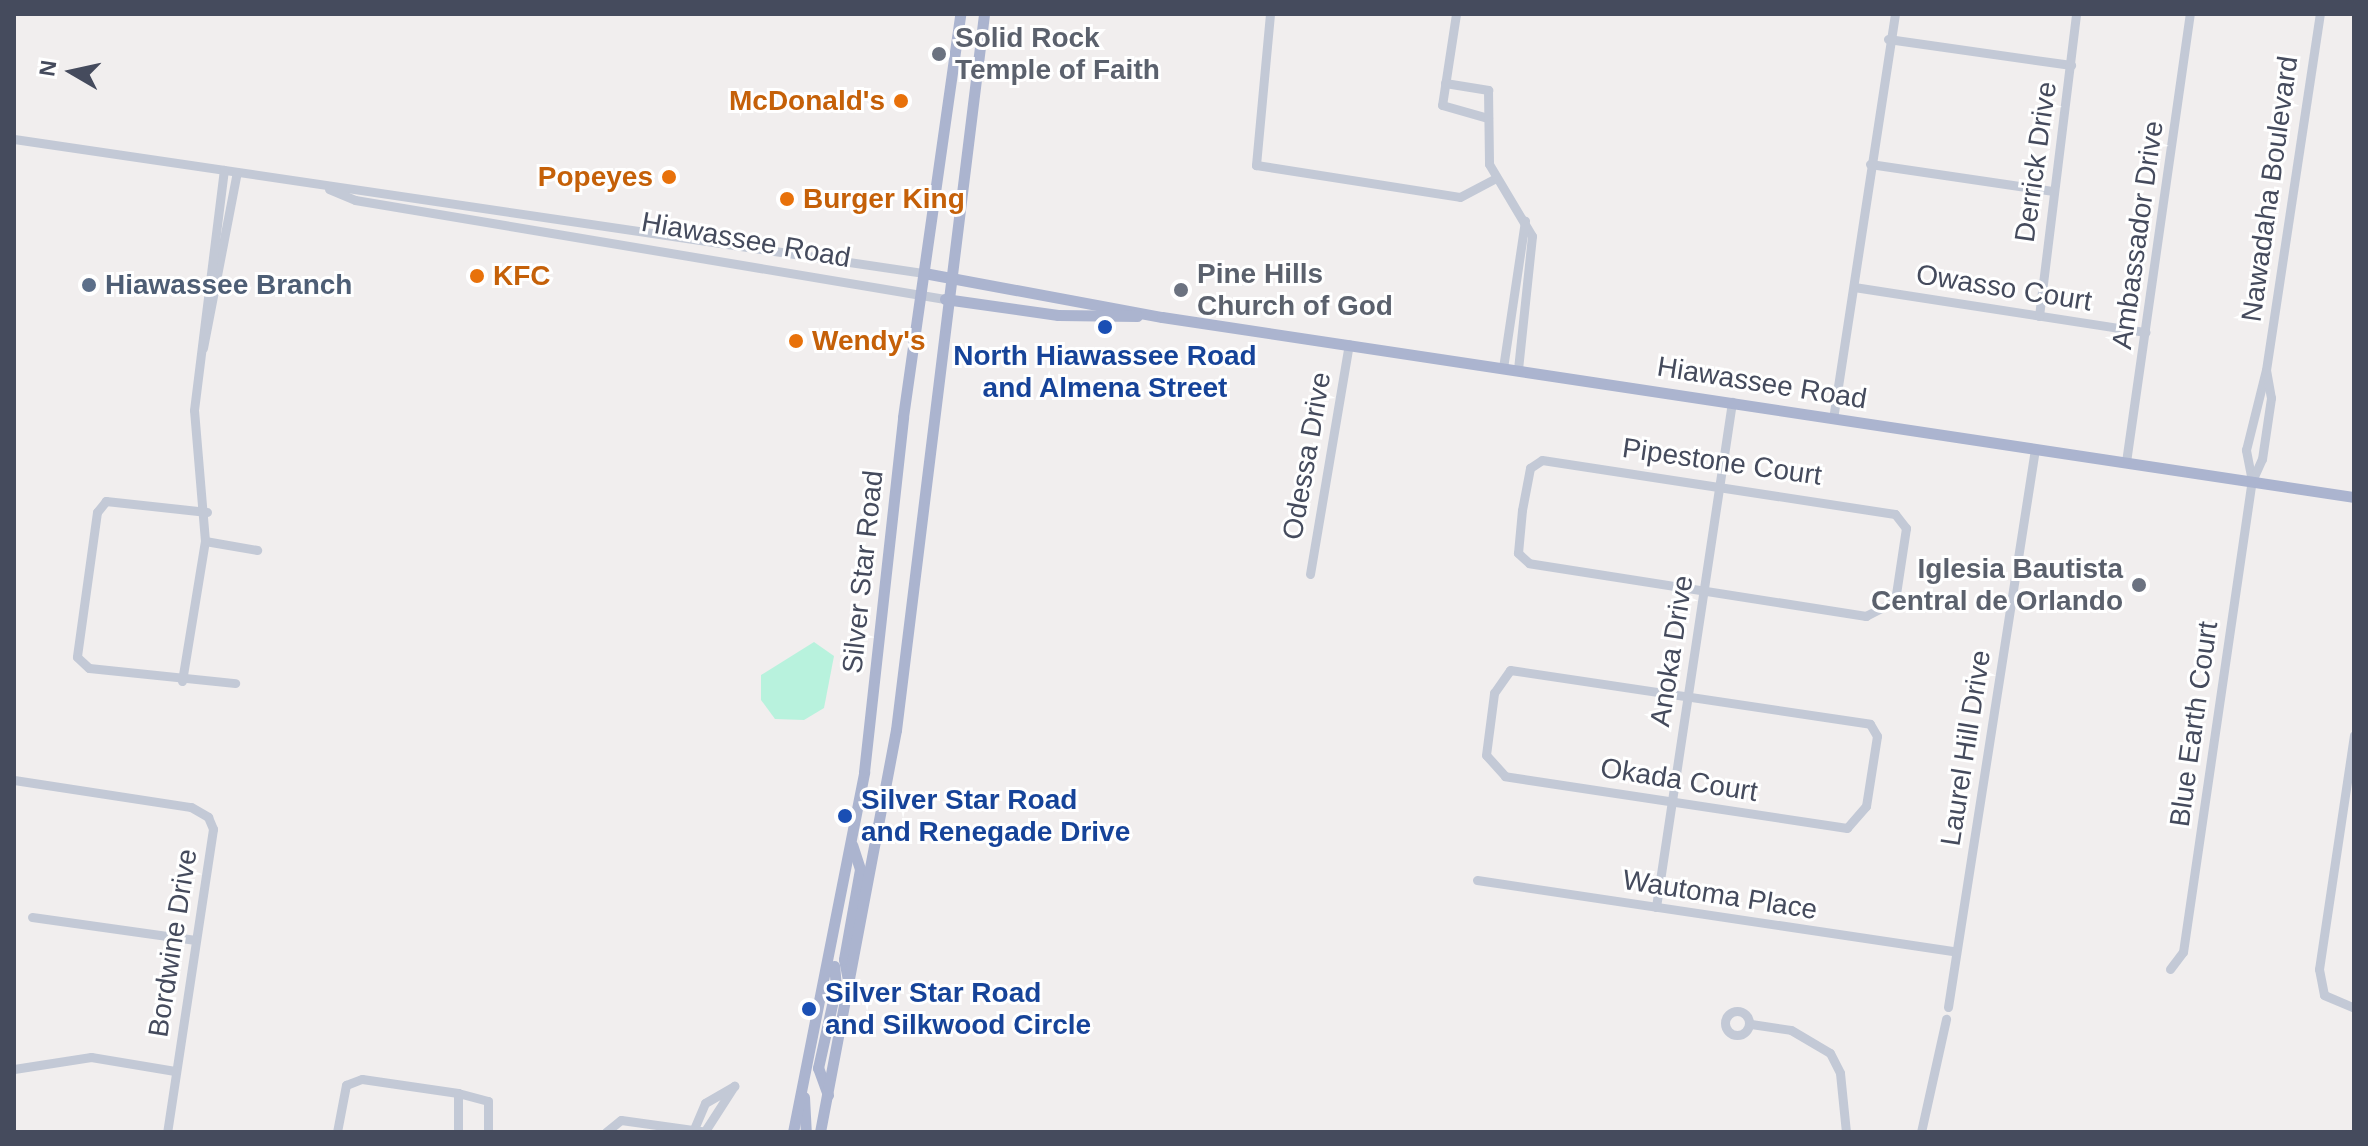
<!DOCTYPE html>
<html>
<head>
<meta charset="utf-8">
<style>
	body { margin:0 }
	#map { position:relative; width:2368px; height:1146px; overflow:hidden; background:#f1eeee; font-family:Helvetica,sans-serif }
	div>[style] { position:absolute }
	.green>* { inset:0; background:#b8f2dd }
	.minor>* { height:9px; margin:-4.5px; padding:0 4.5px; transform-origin:4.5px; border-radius:4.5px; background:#c3c9d6 }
	.minor>.ring { margin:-4.5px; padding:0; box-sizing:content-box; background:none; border:9px solid #c3c9d6; border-radius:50% }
	.major>* { height:11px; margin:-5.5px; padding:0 5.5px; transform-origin:5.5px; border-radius:5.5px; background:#abb4cf }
	.dots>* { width:22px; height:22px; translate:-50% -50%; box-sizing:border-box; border:4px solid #fff; border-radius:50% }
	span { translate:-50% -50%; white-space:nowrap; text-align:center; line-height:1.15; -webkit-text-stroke:6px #fff; paint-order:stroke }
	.worship-label { font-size:28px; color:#5b616d; font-weight:700 }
	.left { translate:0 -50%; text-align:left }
	.right { translate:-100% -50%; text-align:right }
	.food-label { font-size:28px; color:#c56008; font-weight:700 }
	.street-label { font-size:28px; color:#454b5d }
	.service-label { font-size:28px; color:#4e5e75; font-weight:700 }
	.transit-label { font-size:28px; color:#164399; font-weight:700 }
	.frame { position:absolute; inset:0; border:16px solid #454b5d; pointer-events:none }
	.north { position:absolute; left:32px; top:32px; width:80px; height:80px; -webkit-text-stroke:6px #fff; paint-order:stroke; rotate:279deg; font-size:22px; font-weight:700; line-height:32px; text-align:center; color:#454b5d }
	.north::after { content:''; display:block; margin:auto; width:28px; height:36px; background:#454b5d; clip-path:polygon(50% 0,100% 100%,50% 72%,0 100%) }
</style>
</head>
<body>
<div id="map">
	<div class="green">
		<div style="clip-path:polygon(814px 642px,834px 656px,824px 708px,804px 720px,775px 719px,761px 700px,761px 675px)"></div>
	</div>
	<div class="minor">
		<div style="left:1270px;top:14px;width:152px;rotate:95.3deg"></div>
		<div style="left:1256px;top:165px;width:206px;rotate:8.9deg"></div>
		<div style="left:1460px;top:197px;width:41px;rotate:-27.8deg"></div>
		<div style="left:1456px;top:14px;width:92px;rotate:98.7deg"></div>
		<div style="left:1442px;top:105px;width:48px;rotate:15.8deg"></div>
		<div style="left:1888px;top:39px;width:185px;rotate:8.1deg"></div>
		<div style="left:1445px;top:83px;width:44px;rotate:9.2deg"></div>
		<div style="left:1488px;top:90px;width:74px;rotate:89.2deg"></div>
		<div style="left:1489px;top:164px;width:84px;rotate:59.2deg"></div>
		<div style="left:1532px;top:236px;width:135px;rotate:96deg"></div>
		<div style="left:14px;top:139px;width:920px;rotate:8.38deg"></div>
		<div style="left:1870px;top:164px;width:184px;rotate:8.4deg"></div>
		<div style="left:329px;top:189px;width:28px;rotate:23deg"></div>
		<div style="left:355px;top:200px;width:598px;rotate:9.53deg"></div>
		<div style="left:1854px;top:287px;width:295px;rotate:8.8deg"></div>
		<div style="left:2039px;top:316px;width:304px;rotate:-83deg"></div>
		<div style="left:203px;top:348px;width:179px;rotate:-79.1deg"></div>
		<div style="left:1503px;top:368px;width:149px;rotate:-81.5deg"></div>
		<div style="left:1833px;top:419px;width:410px;rotate:-81.3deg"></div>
		<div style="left:1542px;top:460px;width:357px;rotate:8.7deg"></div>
		<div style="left:1895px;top:514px;width:18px;rotate:52deg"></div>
		<div style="left:1906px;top:528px;width:74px;rotate:98.6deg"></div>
		<div style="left:1895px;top:601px;width:33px;rotate:153deg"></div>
		<div style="left:1866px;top:616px;width:341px;rotate:-171.1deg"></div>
		<div style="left:1529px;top:563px;width:15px;rotate:-138deg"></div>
		<div style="left:1518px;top:553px;width:43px;rotate:-84.7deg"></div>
		<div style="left:1522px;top:510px;width:43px;rotate:-79.2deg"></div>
		<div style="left:1530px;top:468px;width:14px;rotate:-34deg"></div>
		<div style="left:2126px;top:462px;width:453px;rotate:-81.9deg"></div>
		<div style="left:2252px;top:481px;width:32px;rotate:-101deg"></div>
		<div style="left:2246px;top:450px;width:82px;rotate:-76deg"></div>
		<div style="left:2266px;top:370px;width:360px;rotate:-81.4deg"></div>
		<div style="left:207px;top:512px;width:102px;rotate:-173.8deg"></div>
		<div style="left:106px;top:501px;width:14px;rotate:129deg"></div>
		<div style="left:97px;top:512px;width:146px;rotate:97.9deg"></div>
		<div style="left:77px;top:657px;width:16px;rotate:43deg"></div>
		<div style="left:89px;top:668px;width:147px;rotate:5.9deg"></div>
		<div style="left:205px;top:541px;width:53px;rotate:9.8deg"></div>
		<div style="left:1310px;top:574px;width:233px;rotate:-80.4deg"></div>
		<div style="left:1510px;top:670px;width:364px;rotate:8.5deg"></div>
		<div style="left:1870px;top:724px;width:14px;rotate:60deg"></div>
		<div style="left:1877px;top:736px;width:71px;rotate:98.9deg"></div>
		<div style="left:1866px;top:806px;width:29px;rotate:131deg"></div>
		<div style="left:1847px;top:828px;width:346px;rotate:-171.4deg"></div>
		<div style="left:1505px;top:776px;width:28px;rotate:-132deg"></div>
		<div style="left:1486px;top:755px;width:63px;rotate:-82.6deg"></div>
		<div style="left:1494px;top:693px;width:28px;rotate:-55deg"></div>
		<div style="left:182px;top:681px;width:142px;rotate:-80.7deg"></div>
		<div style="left:205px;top:541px;width:131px;rotate:-94.8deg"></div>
		<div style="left:194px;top:410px;width:242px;rotate:-82.9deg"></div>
		<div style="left:2354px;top:735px;width:237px;rotate:98.5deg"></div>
		<div style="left:2319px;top:969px;width:26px;rotate:79deg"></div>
		<div style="left:2324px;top:995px;width:33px;rotate:23deg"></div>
		<div style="left:14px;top:780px;width:179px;rotate:8.7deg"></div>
		<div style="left:191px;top:807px;width:20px;rotate:30deg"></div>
		<div style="left:208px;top:817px;width:13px;rotate:67deg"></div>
		<div style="left:213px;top:829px;width:306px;rotate:98.6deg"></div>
		<div style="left:1477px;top:880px;width:484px;rotate:8.5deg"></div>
		<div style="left:1656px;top:907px;width:511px;rotate:-81.44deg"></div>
		<div style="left:32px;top:917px;width:165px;rotate:8deg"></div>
		<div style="left:2170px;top:969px;width:21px;rotate:-53deg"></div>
		<div style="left:2183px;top:952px;width:476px;rotate:-81.7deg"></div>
		<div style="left:2252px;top:481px;width:24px;rotate:-66deg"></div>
		<div style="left:2262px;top:459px;width:62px;rotate:-81.6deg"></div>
		<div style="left:2271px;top:398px;width:28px;rotate:-100deg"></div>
		<div style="left:1948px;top:1007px;width:565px;rotate:-81.14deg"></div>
		<div class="ring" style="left:1725px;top:1011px;width:15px;height:15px"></div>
		<div style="left:1751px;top:1024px;width:40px;rotate:8.5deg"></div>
		<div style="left:1791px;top:1030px;width:45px;rotate:30.5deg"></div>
		<div style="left:1830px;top:1053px;width:22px;rotate:63deg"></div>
		<div style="left:1840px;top:1073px;width:59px;rotate:84.2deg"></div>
		<div style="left:14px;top:1069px;width:78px;rotate:-8.9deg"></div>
		<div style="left:91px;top:1057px;width:85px;rotate:9.5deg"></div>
		<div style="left:458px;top:1093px;width:31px;rotate:15deg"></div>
		<div style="left:488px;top:1101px;width:31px;rotate:90deg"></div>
		<div style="left:694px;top:1129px;width:28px;rotate:-67deg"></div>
		<div style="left:705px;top:1103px;width:34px;rotate:-30deg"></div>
		<div style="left:705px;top:1131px;width:54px;rotate:-57.2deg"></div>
		<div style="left:337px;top:1132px;width:48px;rotate:-79.2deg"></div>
		<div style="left:346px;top:1085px;width:17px;rotate:-21deg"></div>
		<div style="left:362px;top:1079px;width:97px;rotate:8.3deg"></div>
		<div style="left:458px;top:1093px;width:39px;rotate:90deg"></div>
		<div style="left:606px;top:1132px;width:19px;rotate:-39deg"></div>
		<div style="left:621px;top:1120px;width:87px;rotate:7.9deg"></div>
		<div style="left:1921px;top:1132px;width:116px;rotate:-77.5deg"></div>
	</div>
	<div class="major">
		<div style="left:924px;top:273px;width:242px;rotate:10.5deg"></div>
		<div style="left:1162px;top:317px;width:1206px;rotate:8.59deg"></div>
		<div style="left:945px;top:299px;width:114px;rotate:8.1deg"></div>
		<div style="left:1058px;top:315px;width:79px;rotate:0.7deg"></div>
		<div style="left:849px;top:985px;width:26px;rotate:-101deg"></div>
		<div style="left:844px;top:959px;width:91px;rotate:-79.9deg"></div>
		<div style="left:860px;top:869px;width:25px;rotate:-108deg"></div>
		<div style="left:828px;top:1095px;width:29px;rotate:-110deg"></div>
		<div style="left:818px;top:1068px;width:83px;rotate:-77.5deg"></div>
		<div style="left:836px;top:987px;width:21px;rotate:-95deg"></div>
		<div style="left:804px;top:1097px;width:35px;rotate:87deg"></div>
		<div style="left:793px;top:1132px;width:367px;rotate:-78.8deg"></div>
		<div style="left:864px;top:772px;width:357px;rotate:-83.7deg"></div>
		<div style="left:903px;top:417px;width:407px;rotate:-81.9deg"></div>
		<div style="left:820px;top:1132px;width:409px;rotate:-79.3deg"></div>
		<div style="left:896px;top:730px;width:721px;rotate:-82.99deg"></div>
	</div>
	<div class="dots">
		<div style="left:939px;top:54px;background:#6b7280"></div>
		<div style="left:901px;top:101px;background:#e8710a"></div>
		<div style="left:669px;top:177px;background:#e8710a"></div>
		<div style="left:787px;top:199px;background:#e8710a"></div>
		<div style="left:477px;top:276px;background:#e8710a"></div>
		<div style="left:89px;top:285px;background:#5c6f8a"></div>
		<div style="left:1181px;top:290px;background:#6b7280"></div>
		<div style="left:1105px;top:327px;background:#1a4fb4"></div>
		<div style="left:796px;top:341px;background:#e8710a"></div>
		<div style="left:2139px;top:585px;background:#6b7280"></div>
		<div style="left:845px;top:816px;background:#1a4fb4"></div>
		<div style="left:809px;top:1009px;background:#1a4fb4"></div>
	</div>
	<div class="worship-label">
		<span class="left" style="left:955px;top:54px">Solid Rock<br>Temple of Faith</span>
		<span class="left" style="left:1197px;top:290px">Pine Hills<br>Church of God</span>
		<span class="right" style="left:2123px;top:585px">Iglesia Bautista<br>Central de Orlando</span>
	</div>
	<div class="food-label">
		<span class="right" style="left:885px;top:101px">McDonald's</span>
		<span class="right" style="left:653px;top:177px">Popeyes</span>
		<span class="left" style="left:803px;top:199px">Burger King</span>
		<span class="left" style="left:493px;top:276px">KFC</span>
		<span class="left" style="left:812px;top:341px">Wendy's</span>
	</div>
	<div class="street-label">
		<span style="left:2036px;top:162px;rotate:-82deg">Derrick Drive</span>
		<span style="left:2270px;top:189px;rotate:-82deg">Nawadaha Boulevard</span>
		<span style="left:2138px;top:235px;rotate:-82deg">Ambassador Drive</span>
		<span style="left:746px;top:240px;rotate:10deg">Hiawassee Road</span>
		<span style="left:2004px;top:288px;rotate:9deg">Owasso Court</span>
		<span style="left:1762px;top:383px;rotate:9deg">Hiawassee Road</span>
		<span style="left:1307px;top:456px;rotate:-80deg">Odessa Drive</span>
		<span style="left:1722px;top:462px;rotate:8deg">Pipestone Court</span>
		<span style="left:863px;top:572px;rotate:-84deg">Silver Star Road</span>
		<span style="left:1672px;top:651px;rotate:-81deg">Anoka Drive</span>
		<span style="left:2194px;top:724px;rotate:-82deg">Blue Earth Court</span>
		<span style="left:1966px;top:748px;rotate:-81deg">Laurel Hill Drive</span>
		<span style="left:1679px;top:780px;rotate:9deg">Okada Court</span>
		<span style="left:1720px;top:895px;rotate:9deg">Wautoma Place</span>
		<span style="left:173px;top:943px;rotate:-81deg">Bordwine Drive</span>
	</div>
	<div class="service-label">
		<span class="left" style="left:105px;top:285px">Hiawassee Branch</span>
	</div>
	<div class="transit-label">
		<span style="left:1105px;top:372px">North Hiawassee Road<br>and Almena Street</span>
		<span class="left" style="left:861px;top:816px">Silver Star Road<br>and Renegade Drive</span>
		<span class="left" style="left:825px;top:1009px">Silver Star Road<br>and Silkwood Circle</span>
	</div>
	<div class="frame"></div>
	<div class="north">N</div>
</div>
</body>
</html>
